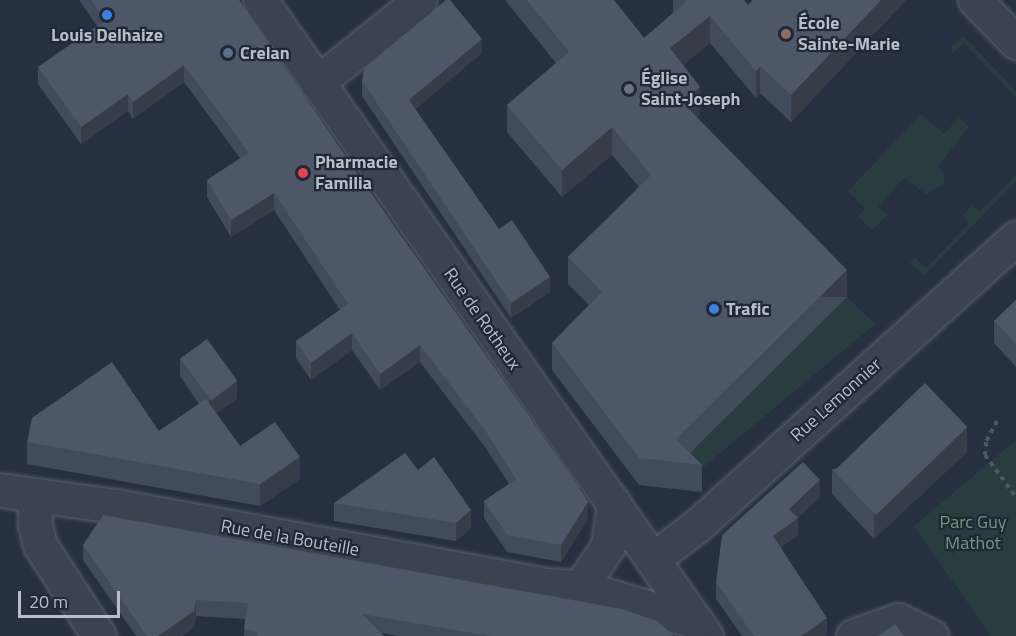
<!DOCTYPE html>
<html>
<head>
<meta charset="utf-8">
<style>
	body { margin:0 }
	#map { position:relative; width:1016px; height:636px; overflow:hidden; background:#273040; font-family:"Titillium Web",sans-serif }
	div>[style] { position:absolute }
	.green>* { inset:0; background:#293d41 }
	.path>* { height:4px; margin-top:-2px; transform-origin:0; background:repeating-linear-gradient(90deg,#475a5e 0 4.5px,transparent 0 9px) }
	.roads { filter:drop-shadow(0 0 2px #59606d) drop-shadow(0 0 2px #59606d) }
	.minor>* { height:33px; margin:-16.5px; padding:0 16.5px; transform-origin:16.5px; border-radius:16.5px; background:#3b4250 }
	.wall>* { inset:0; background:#424b59 }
	.shaded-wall>* { inset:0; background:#363d49; transform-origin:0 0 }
	.building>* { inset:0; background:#4d5768; transform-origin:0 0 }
	.dots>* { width:16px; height:16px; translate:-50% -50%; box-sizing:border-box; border:3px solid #202735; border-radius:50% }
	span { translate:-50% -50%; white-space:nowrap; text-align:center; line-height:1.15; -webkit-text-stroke:4.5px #202735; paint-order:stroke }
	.poi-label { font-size:18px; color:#b7beca; font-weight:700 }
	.left { translate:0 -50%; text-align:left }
	.street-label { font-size:18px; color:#b7beca }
	.park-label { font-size:18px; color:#709a7c }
	.scale { position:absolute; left:18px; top:591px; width:102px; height:27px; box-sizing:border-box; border:3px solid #b7beca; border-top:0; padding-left:8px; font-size:18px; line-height:21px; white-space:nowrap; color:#b7beca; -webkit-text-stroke:4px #202735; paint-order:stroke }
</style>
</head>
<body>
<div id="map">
	<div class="green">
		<div style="clip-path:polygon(963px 35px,1016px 91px,1016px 98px,964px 43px,952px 54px,951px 47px)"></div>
		<div style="clip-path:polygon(921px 114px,944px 134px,959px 118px,969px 127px,938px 166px,945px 173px,943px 185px,926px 194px,904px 178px,878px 206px,887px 215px,872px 230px,858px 216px,865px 209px,848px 191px)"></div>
		<div style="clip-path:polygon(1016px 175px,1016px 181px,924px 276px,910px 263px,915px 258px,926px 268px,969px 223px,963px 215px,972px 206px,980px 212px)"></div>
		<div style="clip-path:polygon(847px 297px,875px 324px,689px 479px,676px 466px)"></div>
		<div style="clip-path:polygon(1016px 440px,1016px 636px,991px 636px,914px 526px)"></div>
	</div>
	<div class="path">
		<div style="left:997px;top:421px;width:24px;rotate:118deg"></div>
		<div style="left:986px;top:442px;width:13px;rotate:94deg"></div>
		<div style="left:985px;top:455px;width:52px;rotate:53.6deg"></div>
	</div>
	<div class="roads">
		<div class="minor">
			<div style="left:260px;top:0;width:777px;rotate:54.96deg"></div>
			<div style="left:975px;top:0;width:59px;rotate:45.7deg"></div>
			<div style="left:317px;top:83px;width:132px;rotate:-38.9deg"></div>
			<div style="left:0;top:490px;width:117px;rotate:7.9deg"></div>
			<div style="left:116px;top:506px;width:439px;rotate:10.4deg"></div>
			<div style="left:548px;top:585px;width:32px;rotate:4deg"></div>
			<div style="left:580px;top:587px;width:122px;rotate:16.7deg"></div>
			<div style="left:35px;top:495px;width:30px;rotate:90deg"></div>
			<div style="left:35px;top:525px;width:21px;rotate:76deg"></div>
			<div style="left:40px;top:545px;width:108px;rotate:57deg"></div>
			<div style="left:653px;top:559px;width:58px;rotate:-37.3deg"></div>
			<div style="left:699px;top:524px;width:427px;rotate:-42.1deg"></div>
			<div style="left:580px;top:587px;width:50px;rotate:-55.7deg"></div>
			<div style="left:608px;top:546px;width:43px;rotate:-82.1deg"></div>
			<div style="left:853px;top:636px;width:48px;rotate:-19.6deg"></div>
			<div style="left:898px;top:620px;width:37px;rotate:26deg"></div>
		</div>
	</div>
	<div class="wall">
		<div style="clip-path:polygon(79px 0,239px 0,588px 519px,561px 562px,507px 552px,484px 518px,484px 501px,509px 484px,485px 447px,420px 362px,380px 390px,352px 350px,311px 380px,296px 358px,296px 341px,340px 310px,274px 210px,231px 237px,207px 197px,207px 180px,240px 158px,184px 82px,133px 119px,128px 111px,81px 144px,38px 84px,38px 67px,97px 26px)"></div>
		<div style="clip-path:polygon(505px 0,614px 0,644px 38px,673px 13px,673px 0,744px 0,748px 5px,753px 0,906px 0,791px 122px,760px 93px,756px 98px,710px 43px,683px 65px,700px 114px,697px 117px,847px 297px,690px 453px,702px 465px,702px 492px,639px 485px,552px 370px,552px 343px,589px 305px,568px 284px,568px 257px,639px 187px,612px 155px,562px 197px,507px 132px,507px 105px,556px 63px)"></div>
		<div style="clip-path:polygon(482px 53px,415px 109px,499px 229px,550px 292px,511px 318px,362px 96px,362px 81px)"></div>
		<div style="clip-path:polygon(1016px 300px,1016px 367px,994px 343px,994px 321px)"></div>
		<div style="clip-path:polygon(180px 358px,237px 399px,216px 413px,240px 446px,300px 479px,260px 506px,27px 464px,27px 442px,159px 431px,199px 404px,180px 376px)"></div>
		<div style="clip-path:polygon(967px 452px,874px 539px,832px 494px,832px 469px)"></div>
		<div style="clip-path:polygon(418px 470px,471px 528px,456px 541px,334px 521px,334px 503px)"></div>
		<div style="clip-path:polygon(820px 497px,798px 518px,798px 535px,781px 547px,827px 634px,825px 636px,742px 636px,716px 599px,716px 582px)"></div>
		<div style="clip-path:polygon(83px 545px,674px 636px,398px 636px,381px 633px,384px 636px,244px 636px,245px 619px,196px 616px,194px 627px,182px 636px,136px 636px,83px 560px)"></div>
	</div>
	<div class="shaded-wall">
		<div style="clip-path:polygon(881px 0,906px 0,791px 122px,791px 95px)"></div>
		<div style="clip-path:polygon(710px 16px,710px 43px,670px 76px,670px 48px)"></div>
		<div style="clip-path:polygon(482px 39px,482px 53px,409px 115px,409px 100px)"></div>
		<div style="clip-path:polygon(184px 65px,184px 82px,133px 119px,133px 102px)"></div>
		<div style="clip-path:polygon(760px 66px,760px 93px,756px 98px,756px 71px)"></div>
		<div style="clip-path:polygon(700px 87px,700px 114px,682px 129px,682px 102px)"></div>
		<div style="clip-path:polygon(128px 94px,128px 111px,81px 144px,81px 127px)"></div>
		<div style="clip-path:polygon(612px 127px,612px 155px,562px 197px,562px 170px)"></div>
		<div style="clip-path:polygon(274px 193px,274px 210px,231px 237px,231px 220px)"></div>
		<div style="left:847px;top:270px;width:27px;height:240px;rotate:90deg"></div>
		<div style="clip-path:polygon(550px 277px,550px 292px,511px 318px,511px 303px)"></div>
		<div style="clip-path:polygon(352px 333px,352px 350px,311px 380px,311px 363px)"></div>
		<div style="clip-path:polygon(420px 345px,420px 362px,380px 390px,380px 374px)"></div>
		<div style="clip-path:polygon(237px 381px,237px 399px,209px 418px,209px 400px)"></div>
		<div style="clip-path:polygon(967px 427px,967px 452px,874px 539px,874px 514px)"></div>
		<div style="clip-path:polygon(300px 457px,300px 479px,260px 506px,260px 484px)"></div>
		<div style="clip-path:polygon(820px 480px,820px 497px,797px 519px,798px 518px,798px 535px,773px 552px,773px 536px,789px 509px)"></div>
		<div style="clip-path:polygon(588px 502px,588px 519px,561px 562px,561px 545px)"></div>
		<div style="clip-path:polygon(471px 510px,471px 528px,456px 541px,456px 523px)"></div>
		<div style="clip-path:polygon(196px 600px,196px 616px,194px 627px,182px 636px,158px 636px)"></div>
		<div style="clip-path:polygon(827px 618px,827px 634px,825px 636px,801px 636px)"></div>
	</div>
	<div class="building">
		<div style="clip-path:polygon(91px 0,239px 0,368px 189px,577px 484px,588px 502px,561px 545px,507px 535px,484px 501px,516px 479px,485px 430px,420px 345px,380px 374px,352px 333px,311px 363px,296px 341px,348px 304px,274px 193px,231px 220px,207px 180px,249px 153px,184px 65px,133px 102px,128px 94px,81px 127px,38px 67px,105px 21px)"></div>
		<div style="clip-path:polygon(446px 0,450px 0,482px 39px,409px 100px,499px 229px,512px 220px,550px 277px,511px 303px,362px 81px,364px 69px)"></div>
		<div style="clip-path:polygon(527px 0,614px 0,644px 38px,686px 2px,685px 0,744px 0,748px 5px,753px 0,881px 0,791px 95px,760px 66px,756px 71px,710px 16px,670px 48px,700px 87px,682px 102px,847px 270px,676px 439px,702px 465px,639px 458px,552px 343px,602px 292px,568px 257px,651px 175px,612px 127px,562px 170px,507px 105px,569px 52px)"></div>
		<div style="clip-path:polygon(1016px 300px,1016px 344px,994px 321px)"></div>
		<div style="left:207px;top:339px;width:52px;height:33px;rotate:54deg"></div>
		<div style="clip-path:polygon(112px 362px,159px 431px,206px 399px,240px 446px,275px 422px,300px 457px,260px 484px,27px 442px,32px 418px)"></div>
		<div style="left:925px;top:383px;width:61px;height:127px;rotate:46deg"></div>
		<div style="clip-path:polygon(405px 453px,418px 470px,434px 457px,471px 510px,456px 523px,334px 503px)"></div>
		<div style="clip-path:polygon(803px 462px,820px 480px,789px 509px,798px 518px,773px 536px,827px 618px,801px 636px,754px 636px,716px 582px,722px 535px)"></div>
		<div style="clip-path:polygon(103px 515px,622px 609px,657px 621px,674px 636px,490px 636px,362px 614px,384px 636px,257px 636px,258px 632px,244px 629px,248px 603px,196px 600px,194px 611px,158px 636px,147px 636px,83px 545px)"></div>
		<div style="clip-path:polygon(895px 624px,904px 636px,878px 636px)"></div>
	</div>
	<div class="dots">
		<div style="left:107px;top:15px;background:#3f7fe0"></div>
		<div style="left:786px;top:34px;background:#8d6e63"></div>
		<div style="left:228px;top:53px;background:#5c6f8a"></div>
		<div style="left:629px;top:89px;background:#6b7280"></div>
		<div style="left:303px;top:173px;background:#e0444e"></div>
		<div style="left:714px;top:309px;background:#3f7fe0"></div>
	</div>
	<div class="poi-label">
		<span class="left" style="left:798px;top:34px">École<br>Sainte-Marie</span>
		<span style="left:107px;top:35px">Louis Delhaize</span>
		<span class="left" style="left:240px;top:53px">Crelan</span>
		<span class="left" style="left:641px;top:89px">Église<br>Saint-Joseph</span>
		<span class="left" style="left:315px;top:173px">Pharmacie<br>Familia</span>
		<span class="left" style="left:726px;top:309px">Trafic</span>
	</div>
	<div class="street-label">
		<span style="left:482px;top:319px;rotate:55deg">Rue de Rotheux</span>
		<span style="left:836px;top:400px;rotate:-42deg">Rue Lemonnier</span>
		<span style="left:290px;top:538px;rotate:10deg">Rue de la Bouteille</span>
	</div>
	<div class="park-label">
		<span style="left:973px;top:533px">Parc Guy<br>Mathot</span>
	</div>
	<div class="scale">20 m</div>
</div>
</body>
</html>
